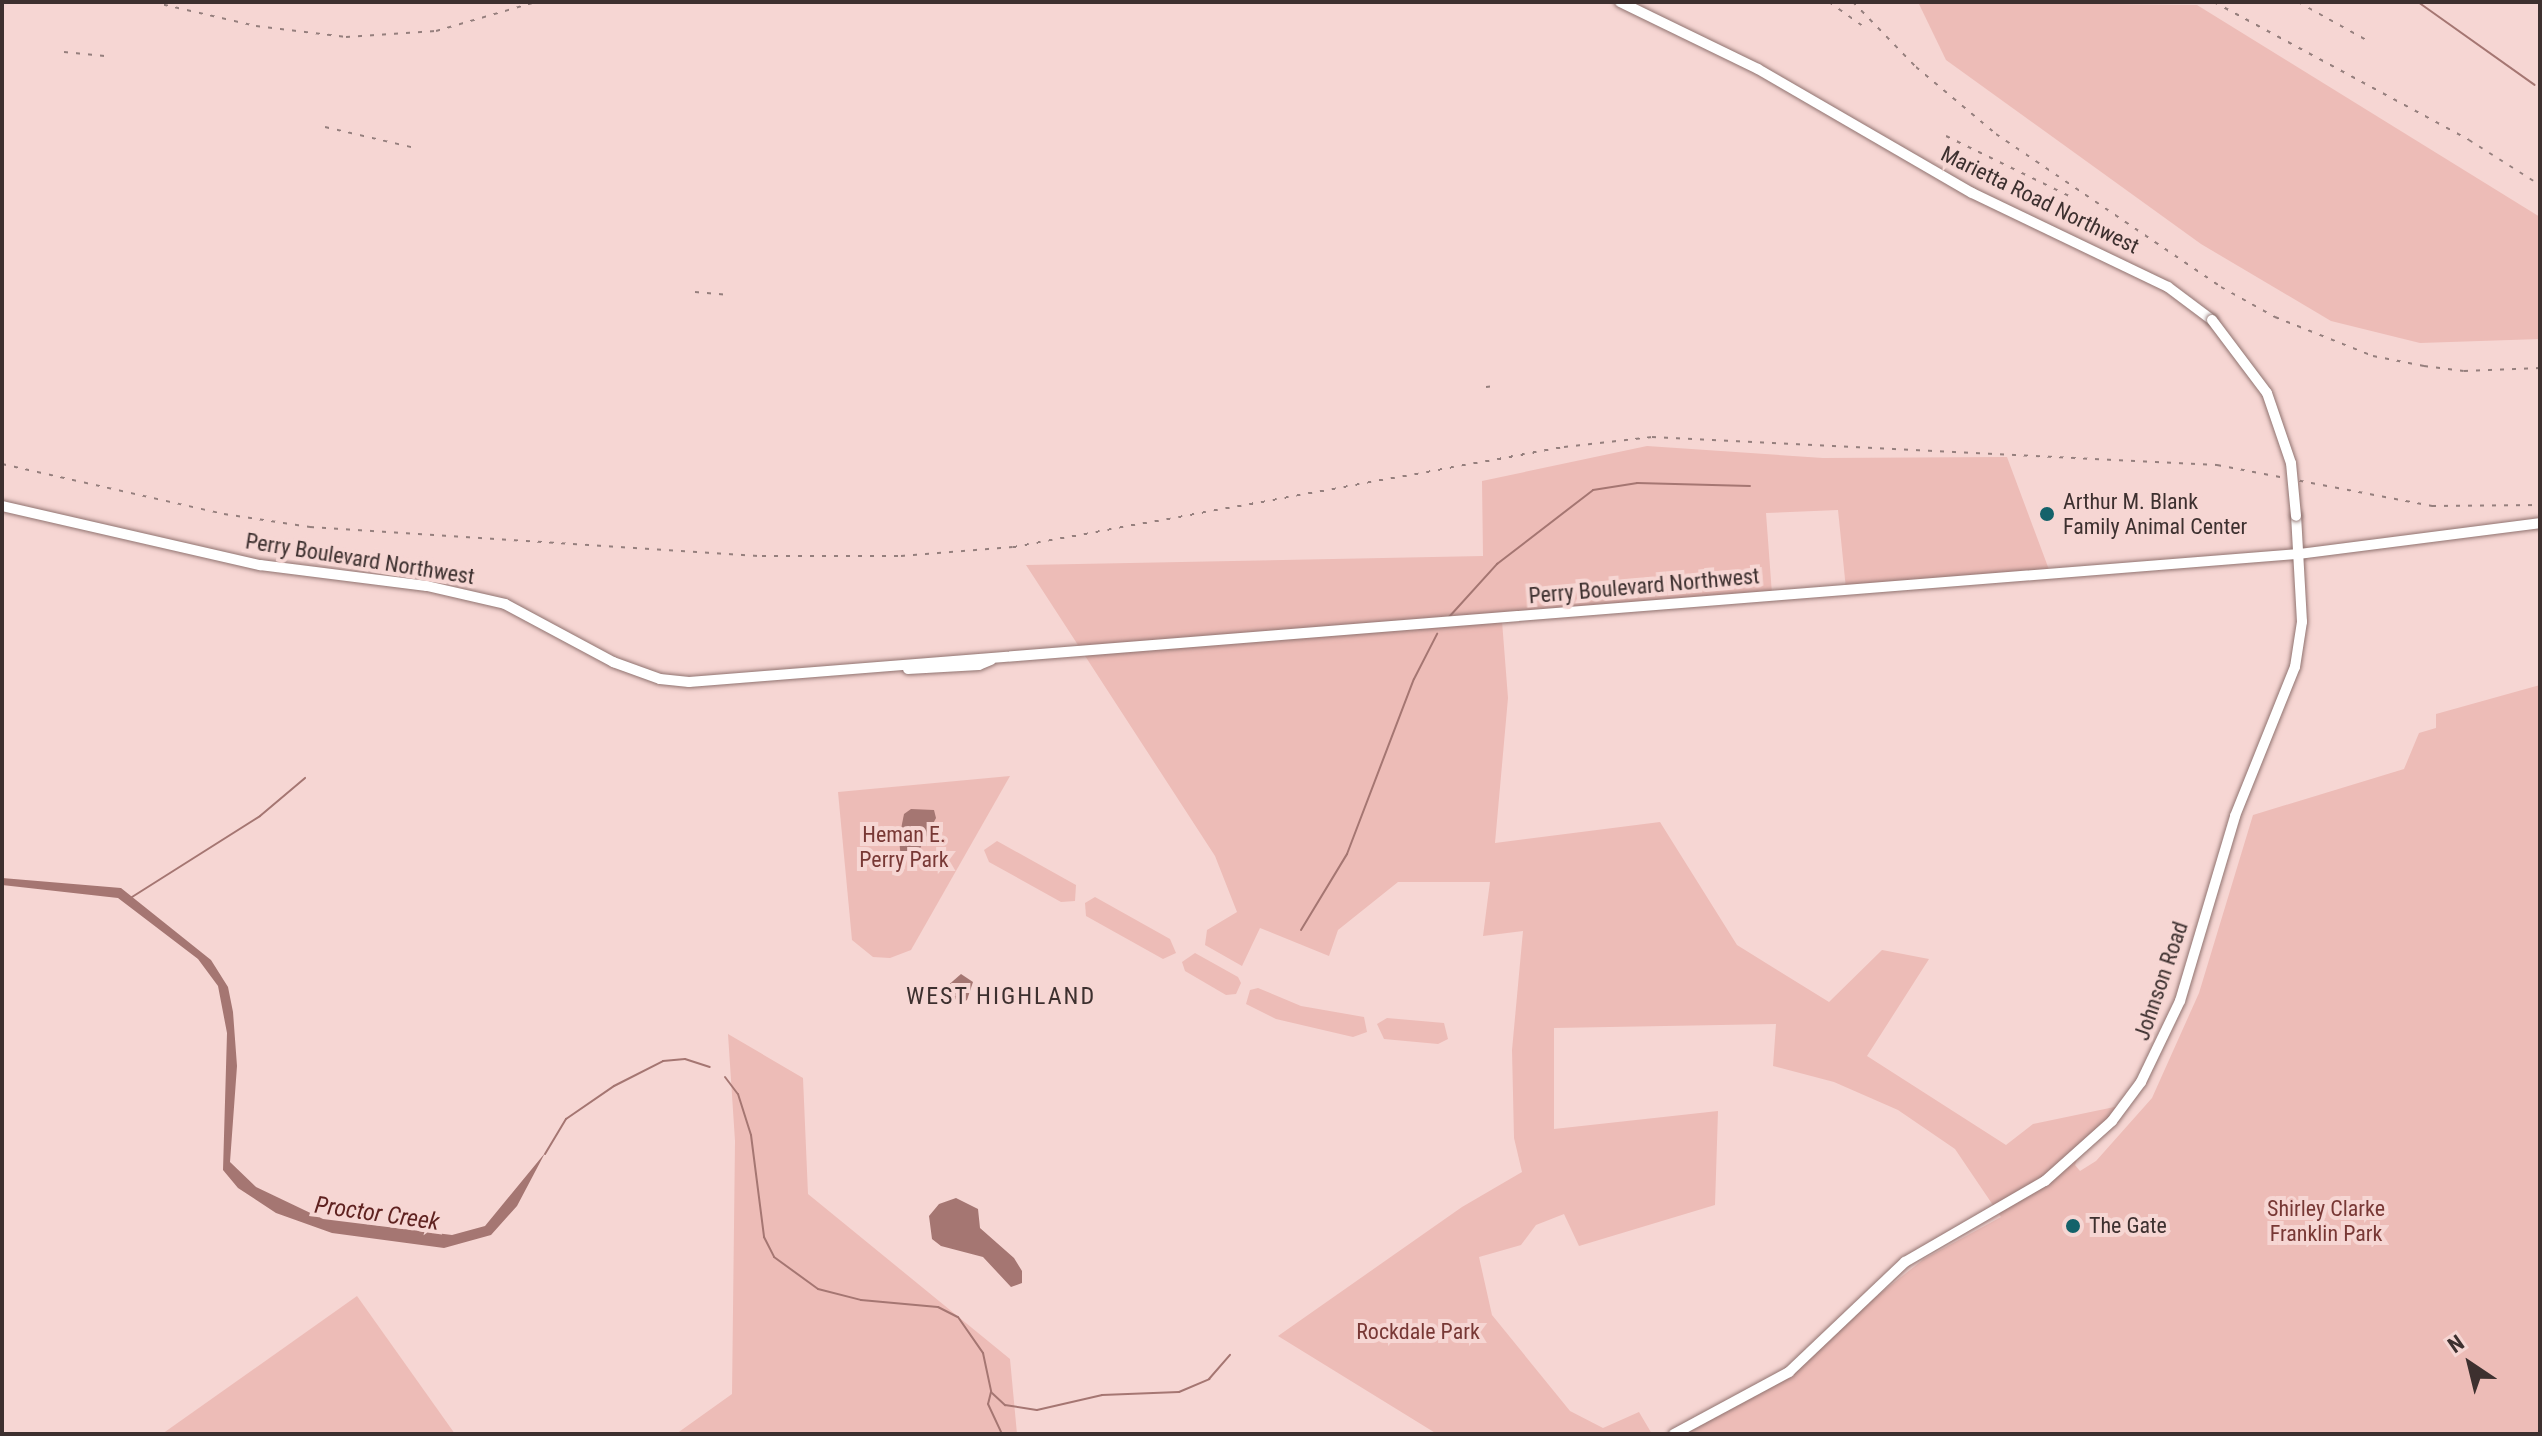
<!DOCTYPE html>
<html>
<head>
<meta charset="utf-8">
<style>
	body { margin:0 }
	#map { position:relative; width:2542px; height:1436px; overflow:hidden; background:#f6d6d3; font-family:"Roboto Condensed",sans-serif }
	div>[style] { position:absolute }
	.green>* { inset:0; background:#edbcb7 }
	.water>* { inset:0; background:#a57672 }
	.stream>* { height:2px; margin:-1px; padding:0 1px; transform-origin:1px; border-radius:1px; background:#a57672 }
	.roads { filter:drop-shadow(0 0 2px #907370) drop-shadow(0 0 2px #907370) }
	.minor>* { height:10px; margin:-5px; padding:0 5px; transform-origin:5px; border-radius:5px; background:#fff }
	.rail>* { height:2px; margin-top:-1px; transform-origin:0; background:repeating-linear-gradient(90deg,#957f7d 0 4px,transparent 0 12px) }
	.bridges { filter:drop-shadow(0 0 2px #907370) drop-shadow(0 0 2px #907370) }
	.minor-bridge>* { height:10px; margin:-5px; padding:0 5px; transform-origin:5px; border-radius:5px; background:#fff }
	.dots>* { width:22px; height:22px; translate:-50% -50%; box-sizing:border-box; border:4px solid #f6d6d3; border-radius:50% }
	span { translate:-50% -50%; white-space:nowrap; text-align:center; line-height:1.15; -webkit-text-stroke:8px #f6d6d3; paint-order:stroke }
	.street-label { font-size:22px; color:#3d302f }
	.poi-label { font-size:22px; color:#3d302f }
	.left { translate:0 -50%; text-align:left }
	.park-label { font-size:22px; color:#783835 }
	.neighbourhood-label { font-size:24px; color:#3d302f; letter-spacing:2px }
	.water-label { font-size:24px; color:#5f2220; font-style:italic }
	.frame { position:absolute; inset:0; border:4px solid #3d302f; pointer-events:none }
	.north { position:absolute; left:2430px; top:1324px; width:80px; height:80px; -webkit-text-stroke:6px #f6d6d3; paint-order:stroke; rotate:325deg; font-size:22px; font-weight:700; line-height:32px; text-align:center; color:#3d302f }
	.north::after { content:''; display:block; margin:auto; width:28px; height:36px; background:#3d302f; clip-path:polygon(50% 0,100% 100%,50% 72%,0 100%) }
</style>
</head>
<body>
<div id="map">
	<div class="green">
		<div style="clip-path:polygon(1918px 2px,2197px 5px,2540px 217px,2540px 339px,2420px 343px,2331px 321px,2201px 244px,1946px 60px)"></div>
		<div style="clip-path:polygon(1647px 446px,1823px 458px,2007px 457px,2051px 575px,1846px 589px,1838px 510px,1766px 513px,1772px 594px,1502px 621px,1508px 698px,1495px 843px,1660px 822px,1737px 945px,1829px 1002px,1882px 950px,1929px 959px,1867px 1056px,2006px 1145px,2033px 1124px,2124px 1105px,2079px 1155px,2075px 1165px,2080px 1171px,2096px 1161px,2152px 1098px,2199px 993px,2253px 815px,2404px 769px,2419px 733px,2436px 728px,2436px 714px,2540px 685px,2540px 1434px,1678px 1434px,1742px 1402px,1924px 1259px,2001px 1217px,1955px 1149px,1898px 1110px,1834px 1082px,1773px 1066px,1776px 1024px,1554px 1028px,1554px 1129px,1718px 1111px,1715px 1205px,1579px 1246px,1564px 1214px,1536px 1225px,1521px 1245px,1479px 1257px,1492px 1315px,1570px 1411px,1603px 1428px,1639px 1412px,1652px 1434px,1437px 1434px,1278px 1336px,1462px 1207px,1522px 1172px,1514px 1138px,1512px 1050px,1523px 931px,1483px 936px,1490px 882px,1398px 882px,1338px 930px,1329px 956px,1260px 928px,1242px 966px,1205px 945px,1207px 930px,1237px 912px,1215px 856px,1026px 565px,1483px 556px,1482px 481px)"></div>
		<div style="clip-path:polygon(1010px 776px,911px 950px,890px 958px,873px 957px,852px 940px,838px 792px)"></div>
		<div style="clip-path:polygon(997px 841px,1076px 885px,1075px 901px,1061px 902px,989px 862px,984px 850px)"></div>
		<div style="clip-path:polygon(1095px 897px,1170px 939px,1176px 953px,1163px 959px,1086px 916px,1085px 903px)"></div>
		<div style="clip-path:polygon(1195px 953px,1238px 977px,1241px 983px,1236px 994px,1226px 995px,1185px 971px,1182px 962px)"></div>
		<div style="clip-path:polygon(1258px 988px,1301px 1006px,1364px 1017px,1367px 1032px,1353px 1037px,1276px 1019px,1246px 1004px,1250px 990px)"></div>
		<div style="clip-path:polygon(1387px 1018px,1444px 1023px,1448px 1039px,1438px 1044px,1384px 1039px,1377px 1024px)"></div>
		<div style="clip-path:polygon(728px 1034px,803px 1078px,808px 1194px,1010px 1359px,1017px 1434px,676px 1434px,732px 1394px,735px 1141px)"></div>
		<div style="clip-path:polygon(357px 1296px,455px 1434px,162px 1434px)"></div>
	</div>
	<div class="water">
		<div style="clip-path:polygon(911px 809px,934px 810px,936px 818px,916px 856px,901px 859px,899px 839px,904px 814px)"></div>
		<div style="clip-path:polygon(2px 878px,121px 888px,211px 960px,228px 987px,233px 1012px,237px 1066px,230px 1162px,256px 1187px,323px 1219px,452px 1235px,485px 1226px,545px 1153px,517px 1206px,491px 1235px,444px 1248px,332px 1233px,276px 1213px,238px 1188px,223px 1170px,227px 1033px,218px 986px,198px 959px,118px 898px,2px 885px)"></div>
		<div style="clip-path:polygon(961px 974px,973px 982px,967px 1000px,960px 1004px,945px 988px)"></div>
		<div style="clip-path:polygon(956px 1198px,978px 1209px,980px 1228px,1014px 1258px,1022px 1271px,1022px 1283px,1011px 1287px,983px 1257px,941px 1246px,932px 1239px,929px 1216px,939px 1204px)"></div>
	</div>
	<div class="stream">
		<div style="left:2418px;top:2px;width:143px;rotate:35.4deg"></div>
		<div style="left:1449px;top:617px;width:72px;rotate:-47.8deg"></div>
		<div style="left:1497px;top:564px;width:121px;rotate:-37.6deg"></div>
		<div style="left:1593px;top:490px;width:45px;rotate:-9deg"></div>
		<div style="left:1637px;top:483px;width:113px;rotate:1.5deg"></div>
		<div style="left:132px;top:897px;width:151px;rotate:-32.3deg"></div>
		<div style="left:260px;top:816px;width:59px;rotate:-40.2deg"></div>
		<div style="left:1301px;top:930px;width:89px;rotate:-58.8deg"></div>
		<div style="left:1347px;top:854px;width:187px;rotate:-69.1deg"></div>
		<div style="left:1414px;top:679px;width:51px;rotate:-62.9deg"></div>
		<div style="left:725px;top:1077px;width:21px;rotate:53deg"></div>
		<div style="left:738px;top:1094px;width:43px;rotate:72.4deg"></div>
		<div style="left:751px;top:1135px;width:103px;rotate:82.7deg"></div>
		<div style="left:764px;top:1237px;width:22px;rotate:63deg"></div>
		<div style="left:774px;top:1257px;width:54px;rotate:36deg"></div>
		<div style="left:818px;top:1289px;width:44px;rotate:14.3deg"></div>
		<div style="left:861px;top:1300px;width:77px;rotate:5.2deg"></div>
		<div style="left:938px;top:1307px;width:22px;rotate:27deg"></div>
		<div style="left:958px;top:1317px;width:44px;rotate:55.2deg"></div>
		<div style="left:983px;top:1353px;width:40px;rotate:78deg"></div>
		<div style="left:991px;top:1392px;width:12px;rotate:104deg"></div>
		<div style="left:988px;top:1404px;width:33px;rotate:65deg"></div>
		<div style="left:545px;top:1154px;width:41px;rotate:-59deg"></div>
		<div style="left:566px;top:1119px;width:58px;rotate:-34.5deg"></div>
		<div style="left:614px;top:1086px;width:55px;rotate:-27deg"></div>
		<div style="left:663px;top:1061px;width:22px;rotate:-5deg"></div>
		<div style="left:685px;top:1059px;width:26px;rotate:18deg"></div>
		<div style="left:992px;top:1393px;width:18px;rotate:43deg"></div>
		<div style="left:1005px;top:1405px;width:32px;rotate:9deg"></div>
		<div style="left:1037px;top:1410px;width:67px;rotate:-13deg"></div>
		<div style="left:1102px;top:1395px;width:77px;rotate:-2.2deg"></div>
		<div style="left:1179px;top:1392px;width:33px;rotate:-23deg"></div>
		<div style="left:1209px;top:1379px;width:32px;rotate:-49deg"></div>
	</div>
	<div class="roads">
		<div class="minor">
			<div style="left:1620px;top:2px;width:153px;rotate:25.9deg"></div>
			<div style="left:1758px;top:69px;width:247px;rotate:30.1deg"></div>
			<div style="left:1972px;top:193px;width:217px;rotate:25.6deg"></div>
			<div style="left:2168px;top:287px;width:55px;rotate:36.9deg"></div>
			<div style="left:2px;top:506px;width:265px;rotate:12.9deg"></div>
			<div style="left:260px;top:565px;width:168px;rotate:7.2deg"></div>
			<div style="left:427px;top:586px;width:80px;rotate:13deg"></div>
			<div style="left:505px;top:604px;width:123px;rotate:28.2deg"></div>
			<div style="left:613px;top:662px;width:50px;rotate:19.9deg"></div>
			<div style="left:660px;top:679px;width:29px;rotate:6deg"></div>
			<div style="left:689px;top:682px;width:1615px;rotate:-4.55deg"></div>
			<div style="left:2299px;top:554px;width:243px;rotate:-7.3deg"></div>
			<div style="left:908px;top:669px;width:71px;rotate:-3.2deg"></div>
			<div style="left:979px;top:665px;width:13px;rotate:-23deg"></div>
			<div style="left:1674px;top:1434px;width:131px;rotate:-28.3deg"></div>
			<div style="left:1789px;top:1372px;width:160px;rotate:-43.5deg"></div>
			<div style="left:1905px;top:1262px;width:162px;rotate:-30.1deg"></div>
			<div style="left:2045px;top:1181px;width:90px;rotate:-41.8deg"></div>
			<div style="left:2112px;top:1121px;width:49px;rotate:-53.4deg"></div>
			<div style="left:2141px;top:1082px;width:90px;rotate:-64.3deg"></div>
			<div style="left:2180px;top:1001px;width:193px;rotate:-73.4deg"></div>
			<div style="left:2235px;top:816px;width:161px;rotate:-68.1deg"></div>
			<div style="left:2295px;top:667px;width:46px;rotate:-81.2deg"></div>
			<div style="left:2302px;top:622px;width:106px;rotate:-93.2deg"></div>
		</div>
	</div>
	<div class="rail">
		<div style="left:152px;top:2px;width:107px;rotate:13deg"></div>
		<div style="left:256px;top:26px;width:91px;rotate:7deg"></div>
		<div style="left:346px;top:37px;width:90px;rotate:-3.8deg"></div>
		<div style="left:436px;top:31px;width:104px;rotate:-16.2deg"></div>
		<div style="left:1829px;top:2px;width:47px;rotate:35.4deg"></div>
		<div style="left:1853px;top:2px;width:91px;rotate:45.9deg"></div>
		<div style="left:1916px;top:67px;width:104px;rotate:39.9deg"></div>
		<div style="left:1996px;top:134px;width:272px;rotate:34.2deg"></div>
		<div style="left:2221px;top:287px;width:62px;rotate:29.1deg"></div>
		<div style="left:2275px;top:317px;width:105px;rotate:21.7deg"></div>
		<div style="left:2373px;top:356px;width:52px;rotate:11.1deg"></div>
		<div style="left:2424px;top:366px;width:40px;rotate:7.1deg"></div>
		<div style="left:2464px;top:371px;width:76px;rotate:-2.3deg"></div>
		<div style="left:2214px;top:2px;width:290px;rotate:28.4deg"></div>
		<div style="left:2469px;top:140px;width:84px;rotate:32.4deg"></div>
		<div style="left:2298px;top:2px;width:82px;rotate:29.1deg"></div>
		<div style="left:64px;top:52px;width:41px;rotate:5.6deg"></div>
		<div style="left:325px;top:127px;width:92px;rotate:13.1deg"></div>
		<div style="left:1946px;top:136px;width:139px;rotate:26deg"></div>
		<div style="left:695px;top:292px;width:32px;rotate:5deg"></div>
		<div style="left:1486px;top:387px;width:9px;rotate:-6deg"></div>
		<div style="left:2px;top:464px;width:228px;rotate:12.7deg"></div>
		<div style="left:224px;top:514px;width:87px;rotate:8.6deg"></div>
		<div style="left:310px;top:527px;width:453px;rotate:3.7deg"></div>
		<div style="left:762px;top:556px;width:139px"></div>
		<div style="left:901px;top:556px;width:112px;rotate:-4.6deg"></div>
		<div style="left:1013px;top:547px;width:560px;rotate:-10.29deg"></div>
		<div style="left:1564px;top:447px;width:89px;rotate:-6.5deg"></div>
		<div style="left:1652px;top:437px;width:566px;rotate:2.84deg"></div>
		<div style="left:2217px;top:465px;width:219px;rotate:10.8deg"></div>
		<div style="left:2432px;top:506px;width:108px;rotate:-0.5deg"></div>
	</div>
	<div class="bridges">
		<div class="minor-bridge">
			<div style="left:2212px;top:320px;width:91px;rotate:53deg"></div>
			<div style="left:2267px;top:393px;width:74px;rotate:71.1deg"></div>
			<div style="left:2291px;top:463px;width:53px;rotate:84.6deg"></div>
		</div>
	</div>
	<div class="dots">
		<div style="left:2047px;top:514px;background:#14626a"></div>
		<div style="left:2073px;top:1226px;background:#14626a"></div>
	</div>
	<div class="street-label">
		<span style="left:2040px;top:200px;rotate:26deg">Marietta Road Northwest</span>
		<span style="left:360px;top:559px;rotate:9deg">Perry Boulevard Northwest</span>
		<span style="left:1644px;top:586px;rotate:-5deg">Perry Boulevard Northwest</span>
		<span style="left:2161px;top:981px;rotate:-71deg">Johnson Road</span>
	</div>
	<div class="poi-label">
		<span class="left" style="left:2063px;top:514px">Arthur M. Blank<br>Family Animal Center</span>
		<span class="left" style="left:2089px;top:1226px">The Gate</span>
	</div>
	<div class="park-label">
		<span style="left:904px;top:847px">Heman E.<br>Perry Park</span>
		<span style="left:2326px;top:1221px">Shirley Clarke<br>Franklin Park</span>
		<span style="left:1418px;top:1332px">Rockdale Park</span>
	</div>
	<div class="neighbourhood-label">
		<span style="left:1001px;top:997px">WEST HIGHLAND</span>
	</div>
	<div class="water-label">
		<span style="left:377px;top:1214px;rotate:8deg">Proctor Creek</span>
	</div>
	<div class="frame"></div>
	<div class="north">N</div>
</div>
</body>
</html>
